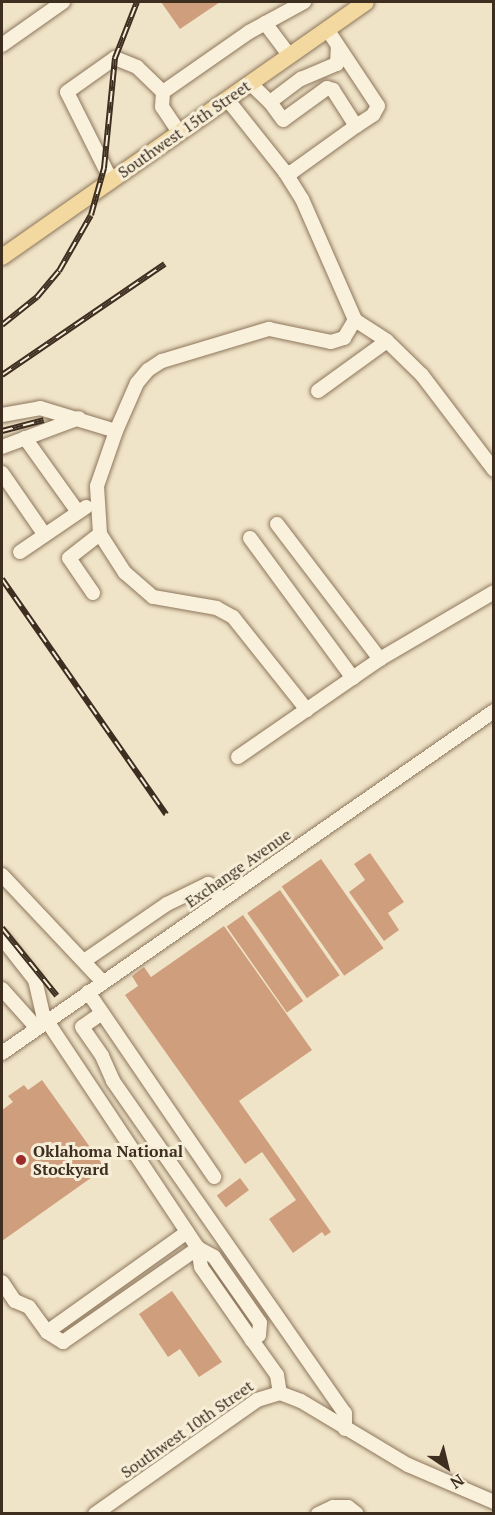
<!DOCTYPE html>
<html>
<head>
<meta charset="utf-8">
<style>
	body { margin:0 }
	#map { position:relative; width:495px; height:1515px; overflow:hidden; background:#f0e4c8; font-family:"PT Serif",serif }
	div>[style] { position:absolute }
	.building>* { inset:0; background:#cf9f7d; transform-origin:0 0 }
	.roads { filter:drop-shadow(0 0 2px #8d765c) drop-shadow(0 0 2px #8d765c) }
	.minor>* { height:14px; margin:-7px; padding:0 7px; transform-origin:7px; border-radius:7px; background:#faf1dc }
	.major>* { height:16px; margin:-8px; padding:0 8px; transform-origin:8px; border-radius:8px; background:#f3d9a0 }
	.rail>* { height:6px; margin-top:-3px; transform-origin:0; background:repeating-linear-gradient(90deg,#f7eed8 0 11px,#3d2e20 0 22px); box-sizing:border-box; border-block:2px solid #3d2e20 }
	.dots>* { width:16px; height:16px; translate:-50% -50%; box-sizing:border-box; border:3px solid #f7eed8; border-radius:50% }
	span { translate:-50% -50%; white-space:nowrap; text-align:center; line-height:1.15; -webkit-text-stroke:6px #f7eed8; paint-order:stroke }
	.street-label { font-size:16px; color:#3d2e20 }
	.poi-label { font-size:16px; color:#3d2e20; font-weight:700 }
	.left { translate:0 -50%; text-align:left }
	.frame { position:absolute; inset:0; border:3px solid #3d2e20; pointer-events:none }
	.north { position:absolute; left:417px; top:1437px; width:60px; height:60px; -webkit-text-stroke:4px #f7eed8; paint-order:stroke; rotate:145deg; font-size:16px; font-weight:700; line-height:24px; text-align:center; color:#3d2e20 }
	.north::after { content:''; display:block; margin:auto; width:21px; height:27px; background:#3d2e20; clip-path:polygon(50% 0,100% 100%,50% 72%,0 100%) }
</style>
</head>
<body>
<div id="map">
	<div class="building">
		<div style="clip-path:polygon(161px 2px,220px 2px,180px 29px)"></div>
		<div style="clip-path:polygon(370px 853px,404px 902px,388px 913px,399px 930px,384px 941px,349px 892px,365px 880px,354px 864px)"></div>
		<div style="left:321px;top:859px;width:109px;height:48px;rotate:55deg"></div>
		<div style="left:280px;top:890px;width:104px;height:40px;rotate:55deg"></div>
		<div style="left:243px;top:915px;width:105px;height:20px;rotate:55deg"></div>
		<div style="clip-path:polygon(224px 926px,312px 1050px,239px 1101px,331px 1232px,325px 1236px,322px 1232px,293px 1253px,269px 1219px,296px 1200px,262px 1152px,245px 1164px,125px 995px,138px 986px,132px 976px,144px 967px,151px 977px)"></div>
		<div style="clip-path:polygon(42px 1080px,105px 1168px,2px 1241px,2px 1110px,13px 1102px,8px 1096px,24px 1085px,28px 1090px)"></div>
		<div style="left:240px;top:1178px;width:15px;height:29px;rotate:53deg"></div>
		<div style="clip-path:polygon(172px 1291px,222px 1362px,199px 1377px,180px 1349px,168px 1357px,139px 1314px)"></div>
	</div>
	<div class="roads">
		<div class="minor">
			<div style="left:265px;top:23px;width:40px;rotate:53deg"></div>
			<div style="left:327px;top:29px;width:92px;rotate:56.5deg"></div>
			<div style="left:378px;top:106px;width:10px;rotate:119deg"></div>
			<div style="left:373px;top:115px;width:20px;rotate:147deg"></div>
			<div style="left:2px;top:45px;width:75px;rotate:-35.2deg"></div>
			<div style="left:250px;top:83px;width:28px;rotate:44deg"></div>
			<div style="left:270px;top:102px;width:39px;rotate:-37deg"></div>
			<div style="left:301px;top:79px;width:39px;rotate:-23deg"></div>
			<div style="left:337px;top:64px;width:17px;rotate:-87deg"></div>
			<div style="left:227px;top:99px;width:93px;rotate:51.5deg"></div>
			<div style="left:285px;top:172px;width:7px"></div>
			<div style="left:292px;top:172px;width:79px;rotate:-35.7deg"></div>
			<div style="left:356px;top:126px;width:43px;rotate:-122.6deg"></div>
			<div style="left:333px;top:90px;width:6px;rotate:-162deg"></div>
			<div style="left:327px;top:88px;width:54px;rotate:144deg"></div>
			<div style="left:283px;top:120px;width:22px;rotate:-126deg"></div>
			<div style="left:179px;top:132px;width:30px;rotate:-124deg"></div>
			<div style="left:162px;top:107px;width:15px;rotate:-86deg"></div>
			<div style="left:163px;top:92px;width:105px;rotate:-34.9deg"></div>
			<div style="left:249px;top:32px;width:63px;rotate:-28.6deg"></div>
			<div style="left:285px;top:172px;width:32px;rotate:58deg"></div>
			<div style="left:302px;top:199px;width:132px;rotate:66.3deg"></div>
			<div style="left:355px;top:320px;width:38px;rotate:33deg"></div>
			<div style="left:387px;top:341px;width:49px;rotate:44.2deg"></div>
			<div style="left:422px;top:375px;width:119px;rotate:52.8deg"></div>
			<div style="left:111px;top:180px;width:98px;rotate:-116.6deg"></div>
			<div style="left:67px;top:92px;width:59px;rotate:-35.3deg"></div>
			<div style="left:115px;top:58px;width:24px;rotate:22deg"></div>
			<div style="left:137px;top:67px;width:36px;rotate:44deg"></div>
			<div style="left:318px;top:391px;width:85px;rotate:-35.9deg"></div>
			<div style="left:2px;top:415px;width:39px;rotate:-10deg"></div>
			<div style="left:40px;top:408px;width:79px;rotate:16.8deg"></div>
			<div style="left:25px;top:438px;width:91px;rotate:54.4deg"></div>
			<div style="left:2px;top:447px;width:82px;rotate:-20.6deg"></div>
			<div style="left:2px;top:473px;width:75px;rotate:55.3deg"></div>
			<div style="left:277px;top:524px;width:170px;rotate:52.7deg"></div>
			<div style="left:250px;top:538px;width:174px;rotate:53.7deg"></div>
			<div style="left:20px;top:552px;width:80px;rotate:-34.3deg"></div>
			<div style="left:93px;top:593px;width:42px;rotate:-124.4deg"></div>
			<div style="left:69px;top:558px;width:39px;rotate:-38deg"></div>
			<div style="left:307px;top:710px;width:119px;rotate:-128.5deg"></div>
			<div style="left:233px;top:617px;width:18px;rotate:-151deg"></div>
			<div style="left:217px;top:608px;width:65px;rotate:-170.2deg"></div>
			<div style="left:153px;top:597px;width:37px;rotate:-139deg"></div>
			<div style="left:125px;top:573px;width:46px;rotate:-122.7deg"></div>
			<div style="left:100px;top:534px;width:48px;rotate:-93.6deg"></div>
			<div style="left:97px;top:486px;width:58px;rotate:-70.9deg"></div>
			<div style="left:116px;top:431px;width:52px;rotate:-66.4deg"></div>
			<div style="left:137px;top:383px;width:17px;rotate:-50deg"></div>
			<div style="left:148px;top:370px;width:17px;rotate:-33deg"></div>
			<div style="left:162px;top:361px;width:112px;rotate:-16.7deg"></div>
			<div style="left:269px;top:329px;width:63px;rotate:11.8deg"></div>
			<div style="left:331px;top:342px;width:14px;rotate:-17deg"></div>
			<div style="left:344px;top:338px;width:21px;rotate:-59deg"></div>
			<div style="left:238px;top:757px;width:173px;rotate:-34.6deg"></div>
			<div style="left:380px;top:659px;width:132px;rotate:-30.4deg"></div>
			<div style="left:2px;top:875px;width:147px;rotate:46.7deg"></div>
			<div style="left:2px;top:938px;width:53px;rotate:51.8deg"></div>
			<div style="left:35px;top:980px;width:44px;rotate:76.9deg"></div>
			<div style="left:84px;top:961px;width:101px;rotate:-34.5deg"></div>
			<div style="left:167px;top:904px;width:46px;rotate:-26deg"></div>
			<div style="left:208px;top:884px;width:21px;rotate:47deg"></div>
			<div style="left:2px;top:989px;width:52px;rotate:48.1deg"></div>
			<div style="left:88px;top:992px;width:224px;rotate:55.7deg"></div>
			<div style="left:102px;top:1013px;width:24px;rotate:145deg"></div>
			<div style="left:82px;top:1027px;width:35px;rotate:55deg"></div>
			<div style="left:102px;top:1056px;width:27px;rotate:66deg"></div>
			<div style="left:113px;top:1081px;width:405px;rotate:55.1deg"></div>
			<div style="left:345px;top:1413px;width:16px;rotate:90deg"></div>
			<div style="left:47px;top:1021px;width:273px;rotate:56.4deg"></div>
			<div style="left:198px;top:1248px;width:18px;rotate:29deg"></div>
			<div style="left:214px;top:1257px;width:80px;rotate:55.1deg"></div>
			<div style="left:260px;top:1323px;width:12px;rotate:95deg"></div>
			<div style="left:259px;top:1335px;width:9px;rotate:144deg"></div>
			<div style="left:252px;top:1340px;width:43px;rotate:54.5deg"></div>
			<div style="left:277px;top:1375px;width:18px;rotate:81deg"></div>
			<div style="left:2px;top:1053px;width:599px;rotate:-34.8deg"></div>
			<div style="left:2px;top:1282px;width:23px;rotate:56deg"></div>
			<div style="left:15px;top:1301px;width:15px;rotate:23deg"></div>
			<div style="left:29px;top:1307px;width:31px;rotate:54deg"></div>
			<div style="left:47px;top:1332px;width:19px;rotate:32deg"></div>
			<div style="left:63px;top:1342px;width:165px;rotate:-34.8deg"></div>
			<div style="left:198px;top:1248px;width:19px;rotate:81deg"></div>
			<div style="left:201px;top:1267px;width:89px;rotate:55.1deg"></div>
			<div style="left:47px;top:1332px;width:172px;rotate:-35.5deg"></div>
			<div style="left:95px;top:1514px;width:198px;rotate:-35.1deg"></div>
			<div style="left:257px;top:1400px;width:24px;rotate:-17deg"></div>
			<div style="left:280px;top:1393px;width:22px;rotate:21deg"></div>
			<div style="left:301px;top:1401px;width:125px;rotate:30.9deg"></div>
			<div style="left:408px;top:1465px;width:94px;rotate:23.3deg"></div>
			<div style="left:318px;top:1514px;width:17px;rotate:-25deg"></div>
			<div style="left:333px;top:1507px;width:15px"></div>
			<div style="left:348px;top:1507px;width:11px;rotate:38deg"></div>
		</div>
		<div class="major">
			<div style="left:2px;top:257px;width:444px;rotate:-35deg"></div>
		</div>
	</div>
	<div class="rail">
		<div style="left:2px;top:325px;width:45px;rotate:-38.7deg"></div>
		<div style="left:37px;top:297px;width:34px;rotate:-50deg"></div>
		<div style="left:59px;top:271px;width:64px;rotate:-60.3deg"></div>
		<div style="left:91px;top:215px;width:49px;rotate:-74.5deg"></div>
		<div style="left:104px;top:168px;width:111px;rotate:-84.3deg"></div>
		<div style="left:115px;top:58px;width:60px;rotate:-68.6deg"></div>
		<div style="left:2px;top:375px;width:197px;rotate:-34.3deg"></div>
		<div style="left:2px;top:431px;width:43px;rotate:-14.7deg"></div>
		<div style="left:2px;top:579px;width:287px;rotate:55.1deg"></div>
		<div style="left:2px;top:928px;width:87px;rotate:51deg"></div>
	</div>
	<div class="dots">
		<div style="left:21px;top:1160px;background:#9e2a2b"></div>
	</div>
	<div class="street-label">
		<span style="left:184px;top:129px;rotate:-35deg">Southwest 15th Street</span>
		<span style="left:238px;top:868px;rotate:-35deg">Exchange Avenue</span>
		<span style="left:187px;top:1429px;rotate:-35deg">Southwest 10th Street</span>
	</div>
	<div class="poi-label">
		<span class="left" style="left:33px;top:1160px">Oklahoma National<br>Stockyard</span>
	</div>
	<div class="frame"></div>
	<div class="north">N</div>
</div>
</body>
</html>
